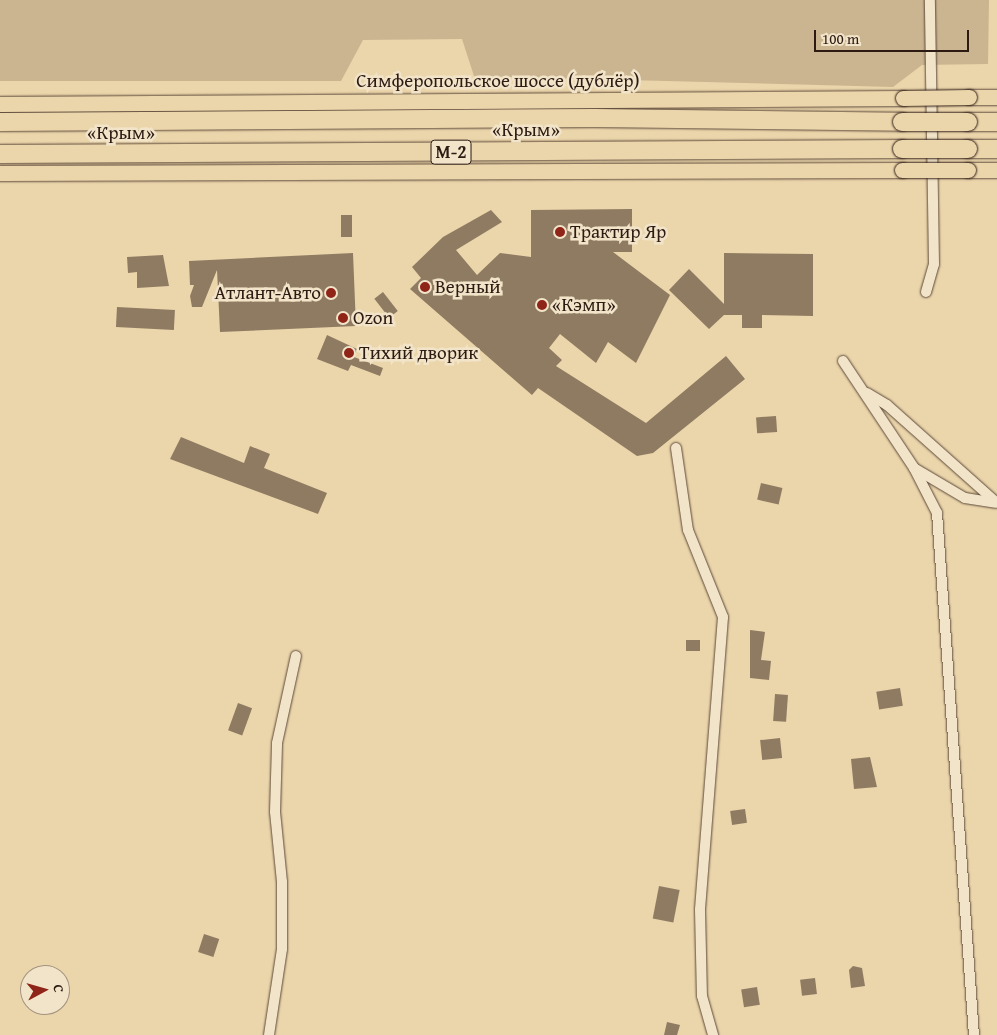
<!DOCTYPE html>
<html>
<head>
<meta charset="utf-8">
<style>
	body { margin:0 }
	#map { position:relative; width:997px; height:1035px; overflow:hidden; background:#ebd5ab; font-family:"Gentium Book Plus",serif }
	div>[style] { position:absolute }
	.green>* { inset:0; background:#cbb591 }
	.building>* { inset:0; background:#8f7b62; transform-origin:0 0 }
	.roads { filter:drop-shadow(0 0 1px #5c4939) drop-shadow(0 0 1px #5c4939) }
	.minor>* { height:10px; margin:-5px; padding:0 5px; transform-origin:5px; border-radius:5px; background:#f2e4c8 }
	.primary>* { height:15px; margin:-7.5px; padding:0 7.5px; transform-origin:7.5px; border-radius:7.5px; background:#ebd5ab }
	.motorway>* { height:18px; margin:-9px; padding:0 9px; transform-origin:9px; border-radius:9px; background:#ebd5ab }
	.bridges { filter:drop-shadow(0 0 1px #2c1a13) drop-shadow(0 0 1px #2c1a13) }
	.primary-bridge>* { height:15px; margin:-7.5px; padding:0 7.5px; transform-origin:7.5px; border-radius:7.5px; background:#ebd5ab }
	.motorway-bridge>* { height:18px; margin:-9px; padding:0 9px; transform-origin:9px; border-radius:9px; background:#ebd5ab }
	.dots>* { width:14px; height:14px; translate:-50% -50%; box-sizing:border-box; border:2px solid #f2e4c8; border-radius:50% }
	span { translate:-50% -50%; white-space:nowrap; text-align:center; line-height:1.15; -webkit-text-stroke:5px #f2e4c8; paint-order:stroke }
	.shield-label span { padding:1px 4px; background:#f2e4c8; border:1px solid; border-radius:4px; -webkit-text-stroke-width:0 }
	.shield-label { font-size:18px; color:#2c1a13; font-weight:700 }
	.street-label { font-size:19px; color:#2c1a13 }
	.poi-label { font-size:19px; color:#2c1a13 }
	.left { translate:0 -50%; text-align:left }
	.right { translate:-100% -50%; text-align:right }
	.north { position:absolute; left:20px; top:965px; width:50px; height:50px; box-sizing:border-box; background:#f2e4c8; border:1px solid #a39380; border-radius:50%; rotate:84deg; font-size:14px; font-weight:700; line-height:20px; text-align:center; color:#2c1a13 }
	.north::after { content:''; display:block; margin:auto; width:18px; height:22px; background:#8f2418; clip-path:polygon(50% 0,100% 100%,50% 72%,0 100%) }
	.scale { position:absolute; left:814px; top:30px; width:155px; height:22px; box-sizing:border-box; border:2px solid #2c1a13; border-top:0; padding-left:6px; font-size:15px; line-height:18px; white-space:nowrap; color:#2c1a13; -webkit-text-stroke:4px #f2e4c8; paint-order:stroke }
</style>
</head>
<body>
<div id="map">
	<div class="green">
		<div style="clip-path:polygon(0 0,989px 0,988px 64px,922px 65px,893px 87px,474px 76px,462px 39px,363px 40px,341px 81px,0 81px)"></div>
	</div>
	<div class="building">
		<div style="clip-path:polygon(632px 209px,632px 252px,613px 252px,670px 295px,636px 363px,608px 342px,596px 363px,560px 334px,549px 348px,562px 360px,556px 366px,646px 423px,726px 356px,745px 379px,653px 453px,637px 456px,538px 388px,532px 395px,410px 289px,421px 278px,412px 267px,443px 237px,491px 210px,502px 222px,456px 250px,477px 275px,500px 253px,531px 257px,531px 210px)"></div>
		<div style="left:341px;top:215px;width:11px;height:22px"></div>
		<div style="clip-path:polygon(353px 253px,356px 326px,220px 332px,217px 270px,202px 307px,192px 307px,190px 296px,194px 285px,190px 285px,189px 261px)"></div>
		<div style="clip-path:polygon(724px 253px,813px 254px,813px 316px,762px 315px,762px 328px,742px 328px,742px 315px,724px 315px,709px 329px,669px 290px,689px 269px,724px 304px)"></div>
		<div style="clip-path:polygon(163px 255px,169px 286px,137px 288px,137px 272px,128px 273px,127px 257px)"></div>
		<div style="left:383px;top:292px;width:24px;height:11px;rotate:52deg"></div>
		<div style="left:117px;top:307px;width:58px;height:20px;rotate:3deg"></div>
		<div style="clip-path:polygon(327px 335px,357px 349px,354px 357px,383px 368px,380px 376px,351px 365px,348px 371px,317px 359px)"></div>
		<div style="left:776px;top:416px;width:16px;height:20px;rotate:86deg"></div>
		<div style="clip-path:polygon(181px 437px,244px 463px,250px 446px,270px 454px,264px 468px,327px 493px,318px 514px,170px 459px)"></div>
		<div style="left:761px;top:483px;width:22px;height:17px;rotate:13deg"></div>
		<div style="clip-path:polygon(750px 630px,765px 632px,761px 660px,771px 661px,769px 680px,750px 678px)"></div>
		<div style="left:686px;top:640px;width:14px;height:11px"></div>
		<div style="left:900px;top:688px;width:18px;height:24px;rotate:81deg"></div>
		<div style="left:775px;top:694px;width:13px;height:27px;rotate:4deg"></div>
		<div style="left:238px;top:703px;width:15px;height:29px;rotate:20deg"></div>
		<div style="left:780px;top:738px;width:20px;height:20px;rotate:84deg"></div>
		<div style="clip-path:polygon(870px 757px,877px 787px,854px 789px,851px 759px)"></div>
		<div style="left:745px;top:809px;width:14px;height:15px;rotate:82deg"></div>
		<div style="left:659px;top:886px;width:21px;height:33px;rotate:11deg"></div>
		<div style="left:204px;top:934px;width:16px;height:19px;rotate:18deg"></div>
		<div style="clip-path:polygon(853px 966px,862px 968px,865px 986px,851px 988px,849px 970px)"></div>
		<div style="left:815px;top:978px;width:16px;height:15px;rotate:83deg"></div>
		<div style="left:757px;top:987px;width:18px;height:16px;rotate:81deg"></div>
		<div style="clip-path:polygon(667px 1022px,680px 1025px,677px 1035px,664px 1035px)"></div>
	</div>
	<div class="roads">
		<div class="minor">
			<div style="left:926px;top:292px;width:29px;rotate:-74deg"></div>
			<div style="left:934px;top:264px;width:264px;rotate:-90.9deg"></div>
			<div style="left:843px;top:361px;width:128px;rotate:56.4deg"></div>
			<div style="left:914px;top:468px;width:51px;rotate:62.9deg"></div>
			<div style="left:937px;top:513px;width:523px;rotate:85.95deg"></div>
			<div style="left:867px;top:393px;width:23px;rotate:31deg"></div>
			<div style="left:887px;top:405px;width:146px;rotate:41.7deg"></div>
			<div style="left:676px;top:448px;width:83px;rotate:81.7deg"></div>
			<div style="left:688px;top:530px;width:94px;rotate:68.1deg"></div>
			<div style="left:723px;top:617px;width:294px;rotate:94.5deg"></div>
			<div style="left:700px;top:910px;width:86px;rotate:88.7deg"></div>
			<div style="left:702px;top:996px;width:41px;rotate:74.2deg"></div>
			<div style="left:914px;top:468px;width:59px;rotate:30.5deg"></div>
			<div style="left:965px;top:498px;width:31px;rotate:9deg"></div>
			<div style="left:269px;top:1035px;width:87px;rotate:-81.4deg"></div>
			<div style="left:282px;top:949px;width:67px;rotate:-90deg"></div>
			<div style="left:282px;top:882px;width:70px;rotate:-95.7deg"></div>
			<div style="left:275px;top:812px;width:69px;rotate:-88.3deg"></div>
			<div style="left:277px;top:743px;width:89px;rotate:-77.7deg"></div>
		</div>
		<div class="primary">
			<div style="left:969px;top:97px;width:28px"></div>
			<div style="left:0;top:104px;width:903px;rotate:-0.38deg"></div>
			<div style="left:968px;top:170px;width:29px"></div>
			<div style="left:0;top:173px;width:902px;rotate:-0.19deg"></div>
		</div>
		<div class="motorway">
			<div style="left:0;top:122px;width:595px;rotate:-0.39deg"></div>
			<div style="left:595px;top:118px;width:307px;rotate:0.7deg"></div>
			<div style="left:968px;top:122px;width:29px"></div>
			<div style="left:968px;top:149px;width:29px"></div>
			<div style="left:0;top:154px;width:902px;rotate:-0.32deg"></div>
		</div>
	</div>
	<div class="bridges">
		<div class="primary-bridge">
			<div style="left:903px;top:98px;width:66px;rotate:-0.9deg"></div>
			<div style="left:902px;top:170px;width:66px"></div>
		</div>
		<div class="motorway-bridge">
			<div style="left:902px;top:122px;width:66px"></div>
			<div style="left:902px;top:149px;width:66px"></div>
		</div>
	</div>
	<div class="dots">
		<div style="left:560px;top:232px;background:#8f2418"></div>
		<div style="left:425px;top:287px;background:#8f2418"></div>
		<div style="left:331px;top:293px;background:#8f2418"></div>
		<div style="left:542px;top:305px;background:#8f2418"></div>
		<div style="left:343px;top:318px;background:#8f2418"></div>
		<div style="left:349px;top:353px;background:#8f2418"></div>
	</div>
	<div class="shield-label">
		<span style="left:451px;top:152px">М-2</span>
	</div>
	<div class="street-label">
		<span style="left:498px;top:81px">Симферопольское шоссе (дублёр)</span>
		<span style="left:526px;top:130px">«Крым»</span>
		<span style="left:121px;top:133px">«Крым»</span>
	</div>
	<div class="poi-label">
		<span class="left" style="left:570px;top:232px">Трактир Яр</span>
		<span class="left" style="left:435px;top:287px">Верный</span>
		<span class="right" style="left:321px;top:293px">Атлант-Авто</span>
		<span class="left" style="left:552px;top:305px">«Кэмп»</span>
		<span class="left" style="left:353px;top:318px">Ozon</span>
		<span class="left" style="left:359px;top:353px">Тихий дворик</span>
	</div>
	<div class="north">С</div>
	<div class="scale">100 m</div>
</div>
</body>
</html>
